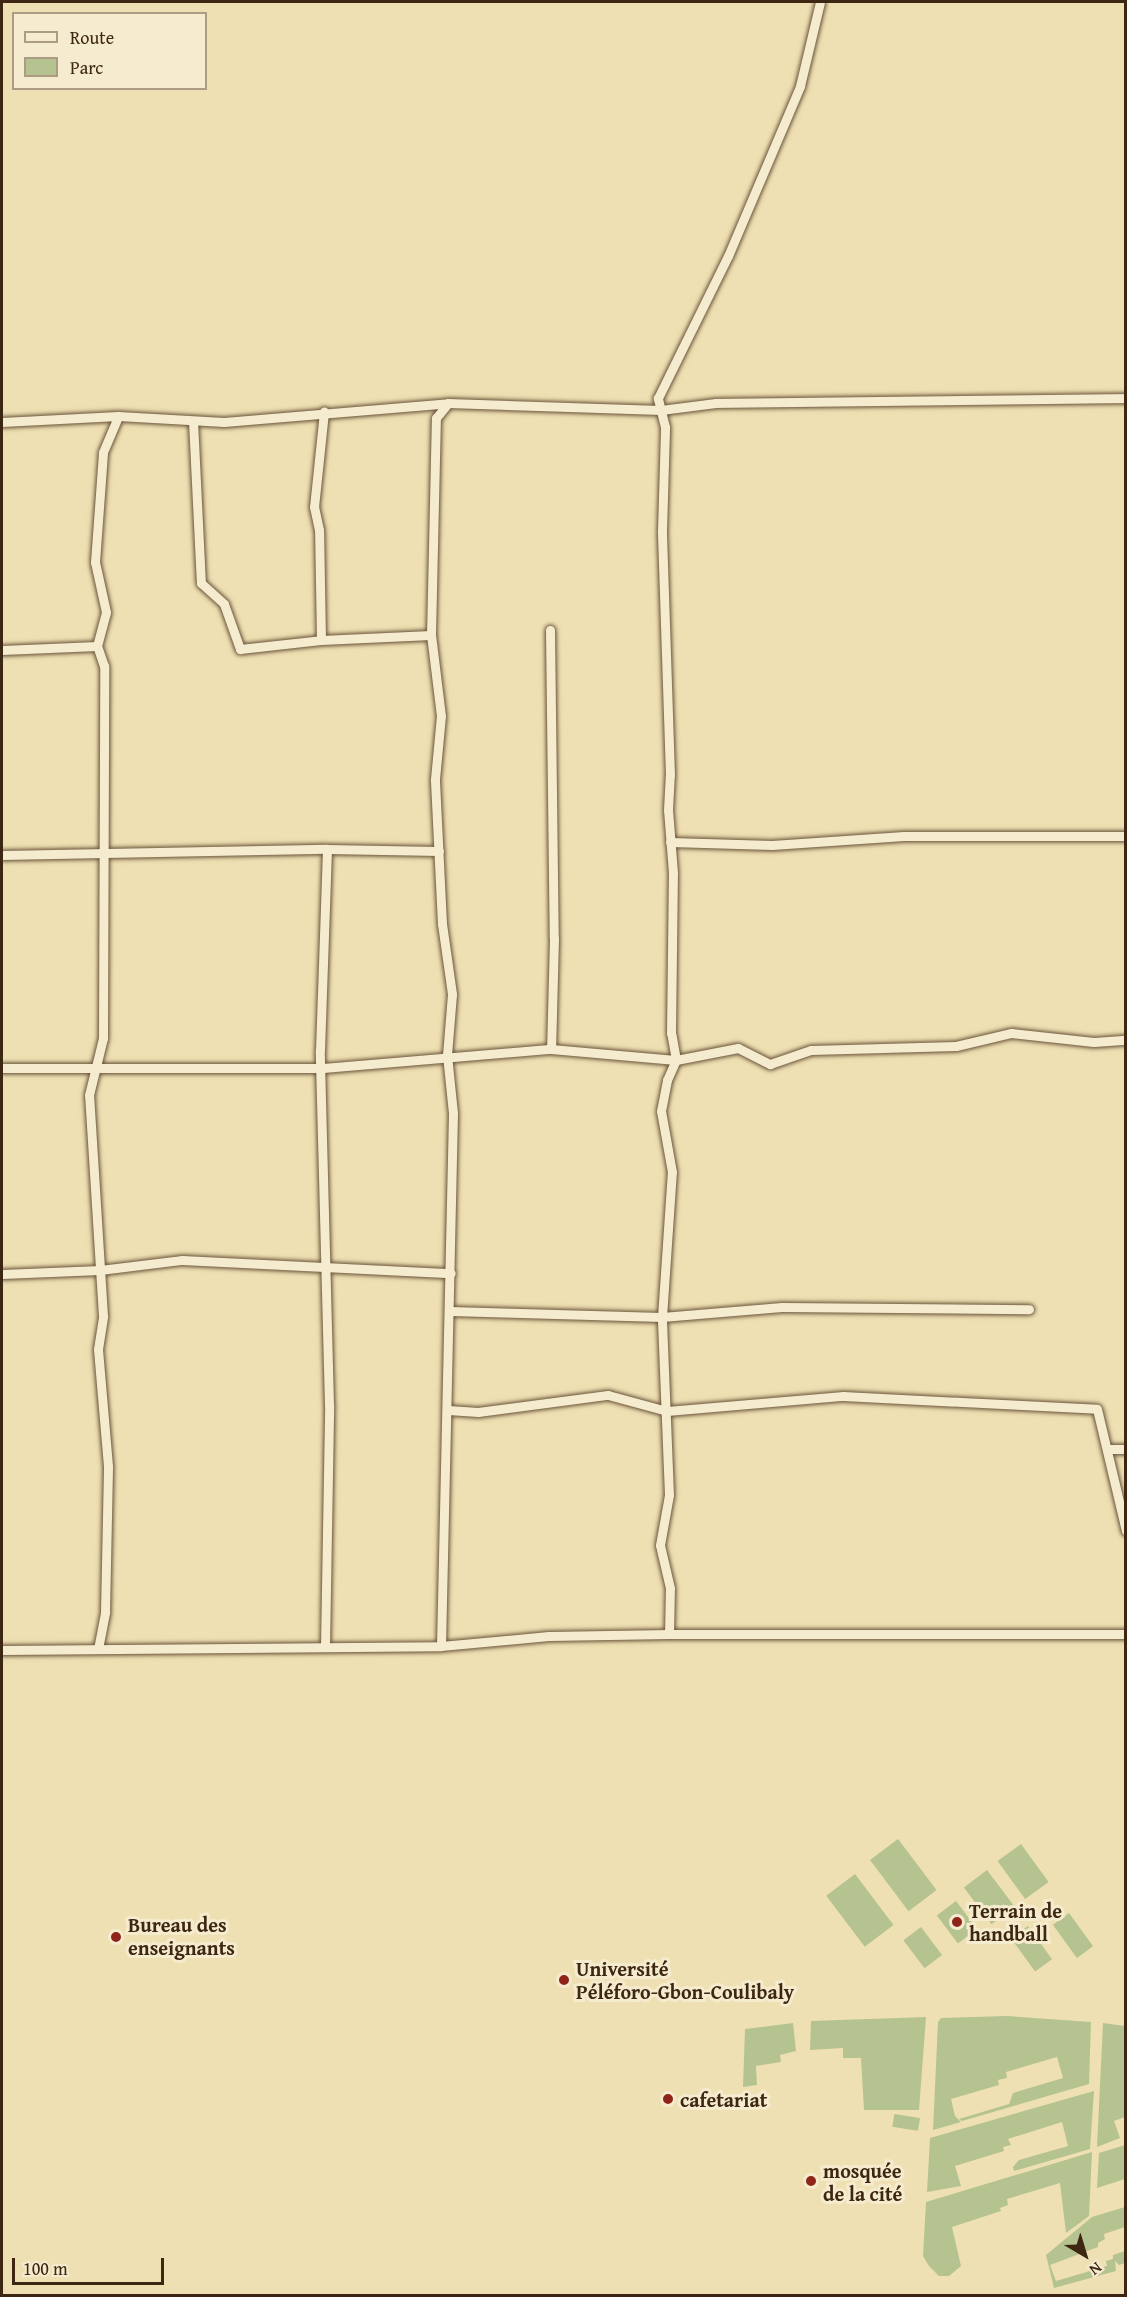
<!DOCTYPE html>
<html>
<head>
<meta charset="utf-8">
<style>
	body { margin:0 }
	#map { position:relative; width:1127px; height:2297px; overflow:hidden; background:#efe0b3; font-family:"Gentium Book Plus",serif }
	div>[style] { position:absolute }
	.green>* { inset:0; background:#b4c390; transform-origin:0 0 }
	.roads { filter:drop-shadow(0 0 2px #6a543a) drop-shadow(0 0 2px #6a543a) }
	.minor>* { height:9px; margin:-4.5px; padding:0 4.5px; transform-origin:4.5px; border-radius:4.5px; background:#f5ebce }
	.dots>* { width:16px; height:16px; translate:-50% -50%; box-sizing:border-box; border:3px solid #f5ebce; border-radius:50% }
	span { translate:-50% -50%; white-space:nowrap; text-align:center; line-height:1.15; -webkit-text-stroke:6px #f5ebce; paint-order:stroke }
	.poi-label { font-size:20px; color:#3d2612; font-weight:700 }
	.left { translate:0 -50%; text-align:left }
	.frame { position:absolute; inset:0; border:3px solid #3d2612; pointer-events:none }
	.legend { position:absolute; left:12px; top:12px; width:195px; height:78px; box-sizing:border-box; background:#f5ebce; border:2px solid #ab9c83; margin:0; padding:8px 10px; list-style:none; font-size:18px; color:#3d2612 }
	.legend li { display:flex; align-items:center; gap:12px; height:30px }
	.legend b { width:30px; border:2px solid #ab9c83 }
	.north { position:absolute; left:1055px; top:2225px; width:60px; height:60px; -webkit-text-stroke:4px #f5ebce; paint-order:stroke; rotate:142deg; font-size:16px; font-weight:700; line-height:24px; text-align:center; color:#3d2612 }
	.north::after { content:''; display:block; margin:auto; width:21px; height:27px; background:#3d2612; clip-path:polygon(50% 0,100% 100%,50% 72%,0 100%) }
	.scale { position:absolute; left:12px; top:2258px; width:152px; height:27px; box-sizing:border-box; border:3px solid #3d2612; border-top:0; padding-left:8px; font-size:18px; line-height:21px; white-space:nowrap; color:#3d2612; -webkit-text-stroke:4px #f5ebce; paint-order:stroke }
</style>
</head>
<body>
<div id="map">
	<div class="green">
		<div style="left:898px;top:1839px;width:64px;height:35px;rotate:53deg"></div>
		<div style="left:1021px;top:1844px;width:47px;height:29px;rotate:54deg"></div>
		<div style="left:987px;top:1870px;width:46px;height:29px;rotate:53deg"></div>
		<div style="left:855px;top:1874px;width:64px;height:36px;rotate:53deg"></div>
		<div style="left:956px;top:1901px;width:35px;height:24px;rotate:53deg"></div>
		<div style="left:1069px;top:1913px;width:41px;height:20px;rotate:54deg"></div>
		<div style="left:1028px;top:1926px;width:41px;height:21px;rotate:54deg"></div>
		<div style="left:921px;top:1927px;width:35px;height:22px;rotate:53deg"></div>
		<div style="clip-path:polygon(1007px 2016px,1091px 2022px,1089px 2084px,962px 2121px,959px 2119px,1009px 2104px,1013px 2093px,1063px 2078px,1057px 2057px,1006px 2072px,1007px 2078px,998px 2080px,999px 2085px,951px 2099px,955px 2116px,961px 2122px,933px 2130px,938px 2022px,941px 2018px)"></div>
		<div style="clip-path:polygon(926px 2017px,919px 2110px,864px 2110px,861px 2058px,843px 2058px,843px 2048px,810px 2050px,811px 2021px)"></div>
		<div style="clip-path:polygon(793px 2023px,796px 2051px,780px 2055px,781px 2062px,756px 2066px,757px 2085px,743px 2087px,745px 2029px)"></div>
		<div style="clip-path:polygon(1103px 2023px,1125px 2026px,1125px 2117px,1114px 2121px,1120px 2138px,1097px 2147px)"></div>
		<div style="clip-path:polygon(1094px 2091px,1090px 2149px,1014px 2171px,1013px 2167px,1019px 2160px,1068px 2146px,1062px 2122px,1008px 2139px,1011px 2145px,1003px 2147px,1004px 2151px,955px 2166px,961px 2186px,927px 2192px,930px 2138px)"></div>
		<div style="left:920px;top:2118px;width:13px;height:26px;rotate:99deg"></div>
		<div style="clip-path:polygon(1125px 2145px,1125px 2179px,1097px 2188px,1099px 2153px)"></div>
		<div style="clip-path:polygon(1092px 2152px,1089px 2216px,1066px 2233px,1060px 2183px,1007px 2199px,1008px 2205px,1000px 2208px,1001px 2211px,952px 2227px,961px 2266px,949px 2276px,939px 2276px,929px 2266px,923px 2256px,926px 2202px)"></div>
		<div style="clip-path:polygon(1125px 2207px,1125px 2227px,1104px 2234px,1105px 2239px,1098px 2243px,1098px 2247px,1050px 2265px,1056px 2281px,1107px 2266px,1106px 2261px,1113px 2259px,1113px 2255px,1125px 2251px,1125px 2263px,1119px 2265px,1115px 2261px,1116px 2271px,1054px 2288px,1046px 2255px,1092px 2217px)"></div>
	</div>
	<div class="roads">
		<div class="minor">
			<div style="left:193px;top:421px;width:162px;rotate:87.2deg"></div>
			<div style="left:201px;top:583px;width:31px;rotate:42deg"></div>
			<div style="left:224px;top:604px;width:48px;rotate:70.4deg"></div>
			<div style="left:240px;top:649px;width:81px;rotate:-6.3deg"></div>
			<div style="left:321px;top:640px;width:110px;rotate:-2.6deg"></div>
			<div style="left:2px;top:422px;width:116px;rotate:-3deg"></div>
			<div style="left:118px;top:416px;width:106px;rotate:3.2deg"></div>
			<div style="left:224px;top:422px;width:225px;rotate:-4.8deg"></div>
			<div style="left:448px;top:403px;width:213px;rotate:1.9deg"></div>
			<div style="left:661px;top:410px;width:55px;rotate:-7.3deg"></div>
			<div style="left:716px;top:403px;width:410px;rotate:-0.7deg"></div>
			<div style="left:550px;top:630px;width:308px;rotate:89.3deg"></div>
			<div style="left:554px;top:938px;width:111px;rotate:91.5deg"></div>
			<div style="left:321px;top:640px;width:110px;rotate:-91deg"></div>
			<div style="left:319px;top:530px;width:24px;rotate:-102deg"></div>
			<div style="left:314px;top:507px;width:96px;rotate:-84deg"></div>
			<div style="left:2px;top:650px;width:95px;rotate:-2.4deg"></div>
			<div style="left:670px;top:842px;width:102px;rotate:1.7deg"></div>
			<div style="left:772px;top:845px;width:132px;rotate:-3.9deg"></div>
			<div style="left:904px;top:836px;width:222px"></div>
			<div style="left:2px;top:855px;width:325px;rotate:-1.1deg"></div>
			<div style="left:327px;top:849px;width:112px;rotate:1deg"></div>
			<div style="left:2px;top:1068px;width:321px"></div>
			<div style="left:323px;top:1068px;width:229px;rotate:-4.8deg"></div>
			<div style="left:551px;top:1049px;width:125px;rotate:5deg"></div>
			<div style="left:676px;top:1060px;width:63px;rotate:-11deg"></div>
			<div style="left:738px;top:1048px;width:36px;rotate:27deg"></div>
			<div style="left:770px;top:1064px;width:43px;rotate:-18.9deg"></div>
			<div style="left:811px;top:1050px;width:145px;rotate:-1.6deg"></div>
			<div style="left:956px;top:1046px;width:57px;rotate:-13.3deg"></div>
			<div style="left:1011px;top:1033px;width:83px;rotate:6.2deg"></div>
			<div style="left:1094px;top:1042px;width:32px;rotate:-4deg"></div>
			<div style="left:2px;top:1274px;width:98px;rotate:-2.3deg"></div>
			<div style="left:100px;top:1270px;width:83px;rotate:-7deg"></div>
			<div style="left:182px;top:1260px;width:269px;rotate:2.8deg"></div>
			<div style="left:450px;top:1311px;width:212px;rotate:1.6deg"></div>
			<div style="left:662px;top:1317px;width:120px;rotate:-4.8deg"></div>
			<div style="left:782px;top:1307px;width:247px;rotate:0.5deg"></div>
			<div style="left:448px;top:1410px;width:30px;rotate:4deg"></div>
			<div style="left:478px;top:1412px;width:131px;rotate:-7.5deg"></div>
			<div style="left:608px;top:1395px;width:61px;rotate:15.2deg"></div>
			<div style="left:667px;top:1411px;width:177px;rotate:-4.9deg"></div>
			<div style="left:843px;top:1396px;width:254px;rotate:2.9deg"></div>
			<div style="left:1097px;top:1409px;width:125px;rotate:76.6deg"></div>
			<div style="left:1107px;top:1449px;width:19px"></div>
			<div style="left:669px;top:1634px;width:46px;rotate:-88.8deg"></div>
			<div style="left:670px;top:1588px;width:44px;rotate:-103.1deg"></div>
			<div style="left:660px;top:1545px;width:51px;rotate:-79.8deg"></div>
			<div style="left:669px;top:1495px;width:178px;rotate:-92.3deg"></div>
			<div style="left:662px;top:1317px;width:145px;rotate:-86.1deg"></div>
			<div style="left:672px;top:1172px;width:62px;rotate:-100.2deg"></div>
			<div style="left:661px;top:1111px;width:32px;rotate:-79deg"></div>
			<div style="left:667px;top:1080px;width:22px;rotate:-66deg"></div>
			<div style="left:676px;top:1060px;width:27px;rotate:-100deg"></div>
			<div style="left:671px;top:1033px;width:160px;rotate:-89.3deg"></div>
			<div style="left:673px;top:873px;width:63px;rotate:-94.5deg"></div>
			<div style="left:668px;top:810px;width:35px;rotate:-87deg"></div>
			<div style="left:670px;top:775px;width:244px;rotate:-91.9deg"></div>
			<div style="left:662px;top:531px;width:104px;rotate:-88.3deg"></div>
			<div style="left:665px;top:427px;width:30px;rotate:-104deg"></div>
			<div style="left:658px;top:398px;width:158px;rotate:-63.8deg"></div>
			<div style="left:728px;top:256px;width:185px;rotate:-67deg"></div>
			<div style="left:800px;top:86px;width:86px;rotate:-76.6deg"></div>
			<div style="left:325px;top:1646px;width:241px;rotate:-89deg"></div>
			<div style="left:329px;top:1405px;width:355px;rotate:-91.5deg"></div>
			<div style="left:320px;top:1050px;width:201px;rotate:-88deg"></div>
			<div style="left:441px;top:1646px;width:533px;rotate:-88.71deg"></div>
			<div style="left:453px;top:1113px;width:58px;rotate:-95.9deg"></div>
			<div style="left:447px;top:1055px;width:61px;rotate:-85.3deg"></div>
			<div style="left:452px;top:994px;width:71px;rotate:-98.1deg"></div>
			<div style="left:442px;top:924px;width:145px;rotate:-92.8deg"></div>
			<div style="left:435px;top:779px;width:63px;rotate:-84.6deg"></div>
			<div style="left:441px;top:716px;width:82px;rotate:-97deg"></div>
			<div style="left:431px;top:635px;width:217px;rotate:-88.7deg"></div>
			<div style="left:436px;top:418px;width:19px;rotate:-51deg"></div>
			<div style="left:98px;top:1649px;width:38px;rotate:-79deg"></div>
			<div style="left:105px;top:1612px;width:146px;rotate:-88.8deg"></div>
			<div style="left:108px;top:1466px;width:117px;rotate:-94.9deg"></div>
			<div style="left:98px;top:1349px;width:33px;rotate:-81deg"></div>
			<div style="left:103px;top:1316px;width:221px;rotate:-93.6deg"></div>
			<div style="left:89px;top:1095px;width:59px;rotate:-76.2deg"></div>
			<div style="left:103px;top:1038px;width:372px;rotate:-89.8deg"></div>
			<div style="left:104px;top:666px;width:21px;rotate:-109deg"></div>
			<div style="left:97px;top:646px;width:35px;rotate:-75deg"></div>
			<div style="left:106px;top:612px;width:51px;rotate:-102.4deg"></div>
			<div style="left:95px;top:562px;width:110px;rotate:-85.8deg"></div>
			<div style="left:103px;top:452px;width:39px;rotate:-67deg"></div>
			<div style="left:2px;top:1650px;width:439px;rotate:-0.5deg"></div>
			<div style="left:441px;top:1646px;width:108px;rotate:-5.3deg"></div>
			<div style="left:549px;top:1636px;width:120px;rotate:-1deg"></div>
			<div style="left:669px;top:1634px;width:457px"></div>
		</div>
	</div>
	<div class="dots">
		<div style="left:957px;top:1922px;background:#8f2418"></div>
		<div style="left:116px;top:1937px;background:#8f2418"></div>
		<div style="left:564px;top:1980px;background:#8f2418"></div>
		<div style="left:668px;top:2099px;background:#8f2418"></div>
		<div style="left:811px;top:2181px;background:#8f2418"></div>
	</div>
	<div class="poi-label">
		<span class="left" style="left:969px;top:1922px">Terrain de<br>handball</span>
		<span class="left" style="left:128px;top:1936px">Bureau des<br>enseignants</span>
		<span class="left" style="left:576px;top:1980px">Université<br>Péléforo-Gbon-Coulibaly</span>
		<span class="left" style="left:680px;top:2099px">cafetariat</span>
		<span class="left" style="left:823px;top:2182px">mosquée<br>de la cité</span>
	</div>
	<div class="frame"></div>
	<ul class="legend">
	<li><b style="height:8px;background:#f5ebce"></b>Route</li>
	<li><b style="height:16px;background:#b4c390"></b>Parc</li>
	</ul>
	<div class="north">N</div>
	<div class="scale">100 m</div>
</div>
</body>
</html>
